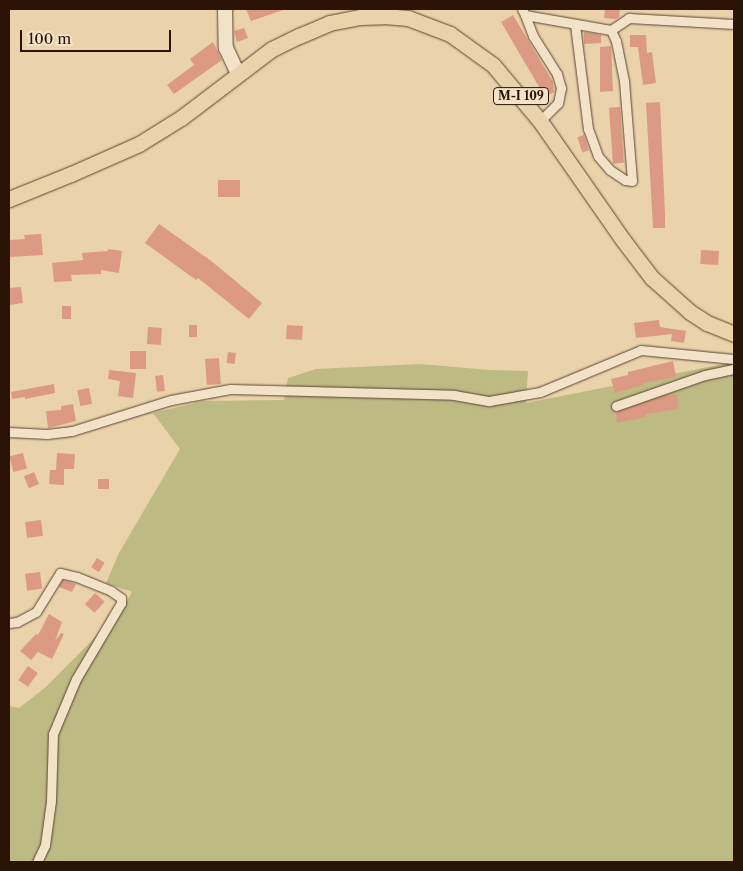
<!DOCTYPE html>
<html>
<head>
<meta charset="utf-8">
<style>
	body { margin:0 }
	#map { position:relative; width:743px; height:871px; overflow:hidden; background:#ead3ab; font-family:"Libre Caslon Text",serif }
	div>[style] { position:absolute }
	.green>* { inset:0; background:#beba84 }
	.building>* { inset:0; background:#dc9983; transform-origin:0 0 }
	.roads { filter:drop-shadow(0 0 1px #5b4331) drop-shadow(0 0 1px #5b4331) }
	.street>* { height:9px; margin:-4.5px; padding:0 4.5px; transform-origin:4.5px; border-radius:4.5px; background:#f1e2c8 }
	.secondary>* { height:14px; margin:-7px; padding:0 7px; transform-origin:7px; border-radius:7px; background:#f1e2c8 }
	.primary>* { height:15px; margin:-7.5px; padding:0 7.5px; transform-origin:7.5px; border-radius:7.5px; background:#ead3ab }
	span { translate:-50% -50%; white-space:nowrap; text-align:center; line-height:1.15; -webkit-text-stroke:4.5px #f1e2c8; paint-order:stroke }
	.shield-label span { padding:1px 4px; background:#f1e2c8; border:1px solid; border-radius:4px; -webkit-text-stroke-width:0 }
	.shield-label { font-size:12px; color:#2b1308; font-weight:700 }
	.frame { position:absolute; inset:0; border:10px solid #2b1308; pointer-events:none }
	.scale { position:absolute; left:20px; top:30px; width:151px; height:22px; box-sizing:border-box; border:2px solid #2b1308; border-top:0; padding-left:6px; font-size:15px; line-height:18px; white-space:nowrap; color:#2b1308; -webkit-text-stroke:4px #f1e2c8; paint-order:stroke }
</style>
</head>
<body>
<div id="map">
	<div class="green">
		<div style="clip-path:polygon(734px 362px,734px 862px,9px 862px,9px 706px,19px 708px,46px 687px,121px 611px,132px 592px,106px 583px,119px 553px,180px 449px,153px 413px,203px 401px,284px 400px,288px 378px,316px 369px,421px 364px,489px 370px,528px 371px,526px 403px)"></div>
	</div>
	<div class="building">
		<div style="clip-path:polygon(246px 9px,283px 9px,283px 10px,251px 21px)"></div>
		<div style="clip-path:polygon(605px 9px,620px 10px,619px 17px,616px 19px,604px 18px)"></div>
		<div style="clip-path:polygon(513px 15px,553px 82px,554px 92px,545px 97px,501px 22px)"></div>
		<div style="clip-path:polygon(244px 28px,248px 38px,237px 42px,234px 31px)"></div>
		<div style="clip-path:polygon(584px 32px,601px 35px,601px 43px,584px 44px)"></div>
		<div style="clip-path:polygon(630px 35px,646px 35px,647px 53px,652px 52px,656px 83px,643px 85px,638px 47px,630px 47px)"></div>
		<div style="clip-path:polygon(213px 42px,222px 60px,174px 94px,167px 85px,194px 65px,190px 59px)"></div>
		<div style="clip-path:polygon(611px 46px,613px 91px,600px 92px,600px 47px)"></div>
		<div style="clip-path:polygon(660px 102px,665px 214px,665px 228px,653px 228px,646px 103px)"></div>
		<div style="left:620px;top:107px;width:56px;height:11px;rotate:86deg"></div>
		<div style="left:584px;top:135px;width:16px;height:7px;rotate:72deg"></div>
		<div style="left:218px;top:180px;width:22px;height:17px"></div>
		<div style="clip-path:polygon(159px 224px,210px 260px,262px 303px,249px 319px,198px 278px,196px 280px,145px 243px)"></div>
		<div style="clip-path:polygon(41px 234px,43px 255px,9px 257px,9px 240px,25px 239px,24px 235px)"></div>
		<div style="clip-path:polygon(108px 249px,122px 251px,119px 273px,101px 270px,101px 274px,71px 275px,72px 281px,54px 282px,52px 263px,83px 260px,82px 253px,108px 251px)"></div>
		<div style="left:701px;top:250px;width:18px;height:14px;rotate:3deg"></div>
		<div style="clip-path:polygon(21px 287px,23px 303px,9px 305px,9px 288px)"></div>
		<div style="left:62px;top:306px;width:9px;height:13px"></div>
		<div style="clip-path:polygon(659px 320px,660px 327px,686px 331px,684px 343px,671px 341px,672px 334px,636px 338px,634px 323px)"></div>
		<div style="left:189px;top:325px;width:8px;height:12px"></div>
		<div style="left:287px;top:325px;width:16px;height:14px;rotate:4deg"></div>
		<div style="left:148px;top:327px;width:14px;height:17px;rotate:4deg"></div>
		<div style="left:130px;top:351px;width:16px;height:18px"></div>
		<div style="left:228px;top:352px;width:8px;height:11px;rotate:7deg"></div>
		<div style="left:219px;top:358px;width:26px;height:14px;rotate:86deg"></div>
		<div style="clip-path:polygon(673px 361px,676px 377px,643px 383px,643px 385px,615px 393px,611px 379px,628px 375px,628px 372px)"></div>
		<div style="clip-path:polygon(109px 370px,136px 373px,133px 398px,118px 396px,120px 381px,108px 379px)"></div>
		<div style="left:163px;top:375px;width:16px;height:8px;rotate:83deg"></div>
		<div style="clip-path:polygon(54px 384px,55px 393px,25px 399px,25px 397px,12px 399px,11px 392px)"></div>
		<div style="left:89px;top:388px;width:16px;height:12px;rotate:79deg"></div>
		<div style="clip-path:polygon(666px 395px,677px 395px,678px 409px,646px 414px,646px 417px,617px 423px,616px 412px)"></div>
		<div style="clip-path:polygon(73px 404px,76px 421px,48px 428px,46px 411px,61px 410px,61px 406px)"></div>
		<div style="left:23px;top:453px;width:16px;height:14px;rotate:76deg"></div>
		<div style="clip-path:polygon(57px 453px,75px 454px,74px 469px,64px 469px,64px 485px,49px 484px,50px 470px,56px 470px)"></div>
		<div style="left:34px;top:472px;width:13px;height:11px;rotate:67deg"></div>
		<div style="left:98px;top:479px;width:11px;height:10px"></div>
		<div style="left:41px;top:520px;width:16px;height:16px;rotate:83deg"></div>
		<div style="left:97px;top:558px;width:9px;height:11px;rotate:32deg"></div>
		<div style="left:40px;top:572px;width:17px;height:15px;rotate:83deg"></div>
		<div style="clip-path:polygon(63px 580px,76px 584px,72px 592px,59px 587px)"></div>
		<div style="left:95px;top:593px;width:13px;height:15px;rotate:42deg"></div>
		<div style="clip-path:polygon(49px 614px,62px 622px,55px 641px,61px 633px,64px 634px,52px 659px,38px 652px,31px 660px,20px 651px,36px 634px,38px 635px)"></div>
		<div style="left:28px;top:666px;width:12px;height:17px;rotate:35deg"></div>
	</div>
	<div class="roads">
		<div class="street">
			<div style="left:522px;top:9px;width:7px;rotate:63deg"></div>
			<div style="left:525px;top:15px;width:87px;rotate:9.9deg"></div>
			<div style="left:611px;top:30px;width:12px;rotate:66deg"></div>
			<div style="left:616px;top:41px;width:41px;rotate:78.7deg"></div>
			<div style="left:624px;top:81px;width:100px;rotate:85.4deg"></div>
			<div style="left:632px;top:181px;width:7px;rotate:-172deg"></div>
			<div style="left:625px;top:180px;width:18px;rotate:-146deg"></div>
			<div style="left:610px;top:170px;width:18px;rotate:-131deg"></div>
			<div style="left:598px;top:156px;width:29px;rotate:-110deg"></div>
			<div style="left:588px;top:129px;width:106px;rotate:-97.1deg"></div>
			<div style="left:525px;top:15px;width:22px;rotate:69deg"></div>
			<div style="left:533px;top:36px;width:45px;rotate:57.7deg"></div>
			<div style="left:557px;top:74px;width:15px;rotate:74deg"></div>
			<div style="left:561px;top:88px;width:15px;rotate:101deg"></div>
			<div style="left:558px;top:103px;width:25px;rotate:135deg"></div>
			<div style="left:611px;top:30px;width:22px;rotate:-34deg"></div>
			<div style="left:629px;top:18px;width:105px;rotate:3.3deg"></div>
			<div style="left:616px;top:406px;width:94px;rotate:-19.2deg"></div>
			<div style="left:705px;top:375px;width:30px;rotate:-12deg"></div>
			<div style="left:9px;top:432px;width:38px;rotate:3deg"></div>
			<div style="left:47px;top:434px;width:25px;rotate:-7deg"></div>
			<div style="left:72px;top:431px;width:104px;rotate:-17.4deg"></div>
			<div style="left:171px;top:400px;width:60px;rotate:-10.6deg"></div>
			<div style="left:230px;top:389px;width:224px;rotate:1.5deg"></div>
			<div style="left:454px;top:395px;width:36px;rotate:10deg"></div>
			<div style="left:489px;top:401px;width:52px;rotate:-10deg"></div>
			<div style="left:540px;top:392px;width:109px;rotate:-22.6deg"></div>
			<div style="left:641px;top:350px;width:93px;rotate:5.5deg"></div>
			<div style="left:9px;top:623px;width:8px;rotate:-7deg"></div>
			<div style="left:17px;top:622px;width:21px;rotate:-28deg"></div>
			<div style="left:36px;top:612px;width:46px;rotate:-58.4deg"></div>
			<div style="left:60px;top:573px;width:17px;rotate:13deg"></div>
			<div style="left:77px;top:577px;width:37px;rotate:22deg"></div>
			<div style="left:111px;top:591px;width:12px;rotate:35deg"></div>
			<div style="left:121px;top:598px;width:5px;rotate:90deg"></div>
			<div style="left:121px;top:603px;width:88px;rotate:120.6deg"></div>
			<div style="left:76px;top:679px;width:60px;rotate:112.7deg"></div>
			<div style="left:53px;top:734px;width:67px;rotate:91.7deg"></div>
			<div style="left:51px;top:801px;width:44px;rotate:97.8deg"></div>
			<div style="left:45px;top:845px;width:19px;rotate:115deg"></div>
		</div>
		<div class="secondary">
			<div style="left:225px;top:9px;width:39px;rotate:89deg"></div>
			<div style="left:226px;top:48px;width:29px;rotate:65deg"></div>
		</div>
		<div class="primary">
			<div style="left:9px;top:199px;width:67px;rotate:-22deg"></div>
			<div style="left:71px;top:174px;width:74px;rotate:-23.8deg"></div>
			<div style="left:139px;top:144px;width:49px;rotate:-31.8deg"></div>
			<div style="left:181px;top:118px;width:114px;rotate:-37.2deg"></div>
			<div style="left:272px;top:49px;width:30px;rotate:-26deg"></div>
			<div style="left:299px;top:36px;width:33px;rotate:-23deg"></div>
			<div style="left:329px;top:23px;width:32px;rotate:-11deg"></div>
			<div style="left:360px;top:17px;width:24px;rotate:-2deg"></div>
			<div style="left:384px;top:16px;width:24px;rotate:5deg"></div>
			<div style="left:408px;top:18px;width:45px;rotate:20.9deg"></div>
			<div style="left:450px;top:34px;width:53px;rotate:35.8deg"></div>
			<div style="left:493px;top:65px;width:73px;rotate:50deg"></div>
			<div style="left:540px;top:121px;width:145px;rotate:55.1deg"></div>
			<div style="left:623px;top:240px;width:48px;rotate:52.7deg"></div>
			<div style="left:652px;top:278px;width:51px;rotate:41.8deg"></div>
			<div style="left:690px;top:312px;width:20px;rotate:33deg"></div>
			<div style="left:707px;top:323px;width:29px;rotate:22deg"></div>
		</div>
	</div>
	<div class="shield-label">
		<span style="left:521px;top:96px">M-I 109</span>
	</div>
	<div class="frame"></div>
	<div class="scale">100 m</div>
</div>
</body>
</html>
